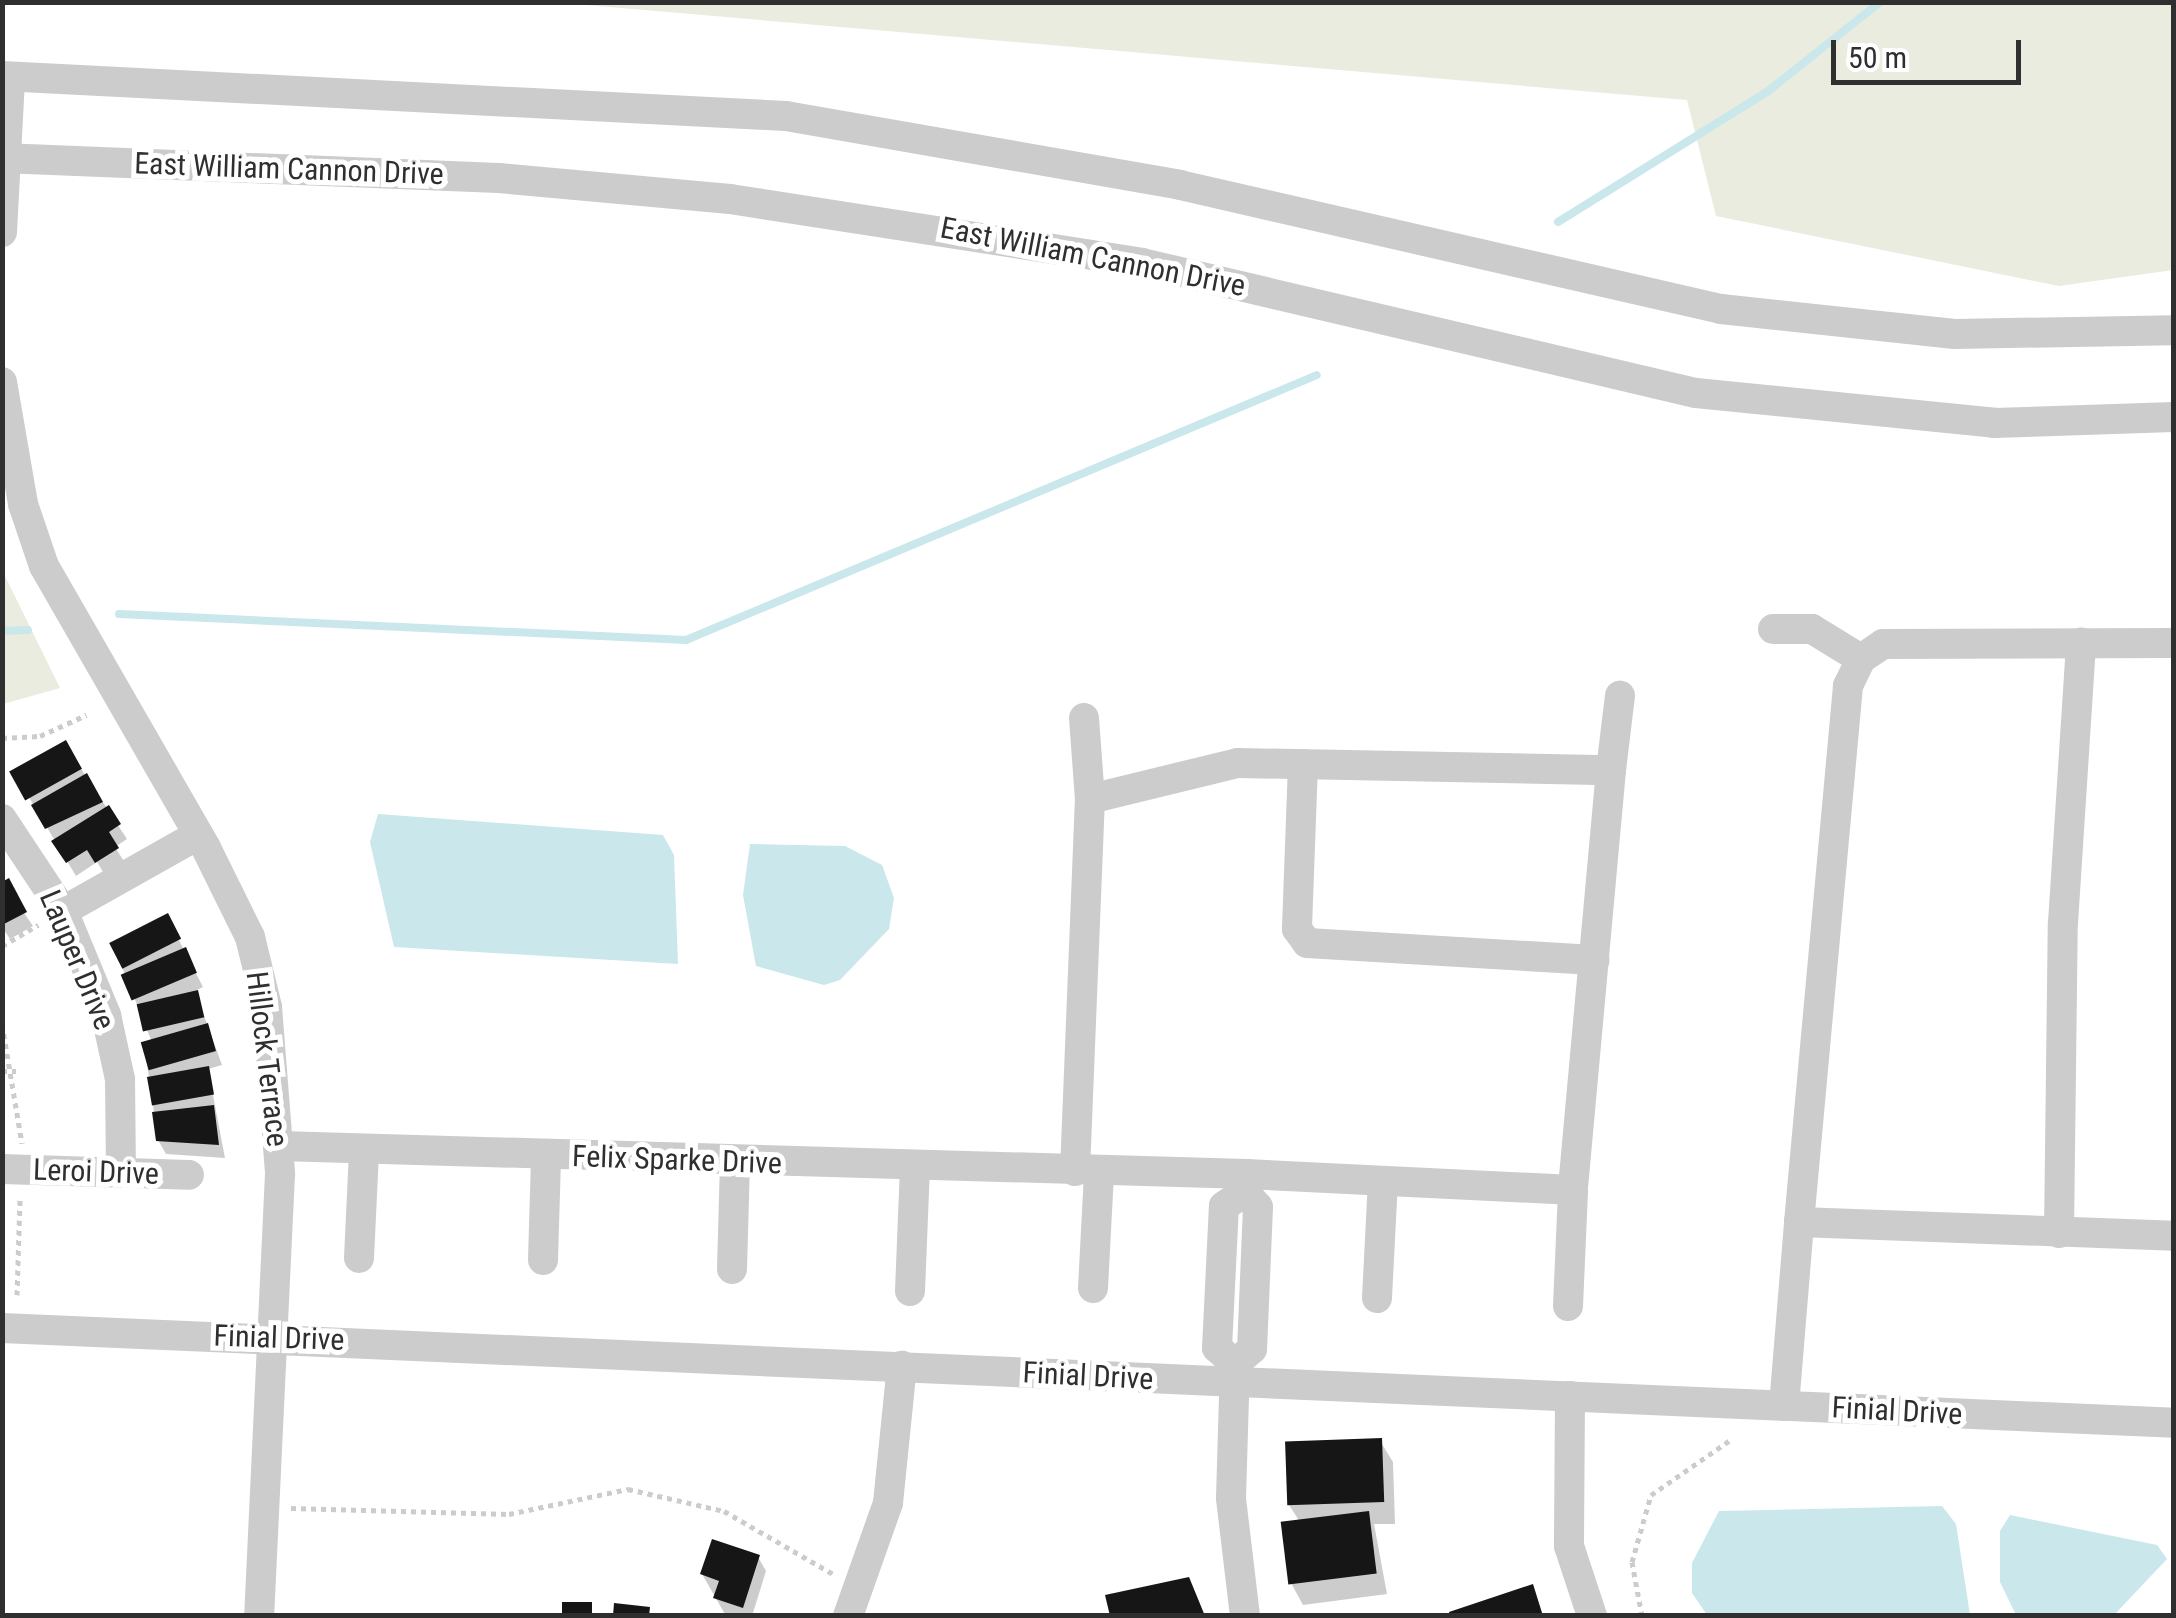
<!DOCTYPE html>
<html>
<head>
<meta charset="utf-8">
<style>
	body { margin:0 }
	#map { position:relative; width:2176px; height:1618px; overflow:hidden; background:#fff; font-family:"Roboto Condensed",sans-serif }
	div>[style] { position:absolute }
	.green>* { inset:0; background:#e9ecde }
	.water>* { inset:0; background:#cae7eb }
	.shadow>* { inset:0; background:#0003 }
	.stream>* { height:8px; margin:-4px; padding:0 4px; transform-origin:4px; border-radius:4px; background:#cae7eb }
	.building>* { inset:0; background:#161616; transform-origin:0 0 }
	.path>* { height:5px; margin-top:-2.5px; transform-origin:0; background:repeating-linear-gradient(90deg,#ccc 0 5px,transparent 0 10px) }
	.minor>* { height:30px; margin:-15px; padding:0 15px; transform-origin:15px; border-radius:15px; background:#ccc }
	span { translate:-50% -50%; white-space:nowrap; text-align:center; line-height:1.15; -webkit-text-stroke:10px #fff; paint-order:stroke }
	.street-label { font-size:30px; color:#2f2f2f }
	.frame { position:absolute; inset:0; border:5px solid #2f2f2f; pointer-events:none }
	.scale { position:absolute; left:1831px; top:40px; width:190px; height:45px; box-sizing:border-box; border:5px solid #2f2f2f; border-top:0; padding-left:12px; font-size:30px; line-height:35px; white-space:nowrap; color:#2f2f2f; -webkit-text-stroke:8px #fff; paint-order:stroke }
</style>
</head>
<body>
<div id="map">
	<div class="green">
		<div style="clip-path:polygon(563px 3px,2173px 3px,2173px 270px,2059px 286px,1716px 216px,1687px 100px)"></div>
		<div style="clip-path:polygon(3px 572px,60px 688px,3px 704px,2px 704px)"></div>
	</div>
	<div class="water">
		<div style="clip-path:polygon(378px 814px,663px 835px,674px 855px,678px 964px,394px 947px,370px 842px)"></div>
		<div style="clip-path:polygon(750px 844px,845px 846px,882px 865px,894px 898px,889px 929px,840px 980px,824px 985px,756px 966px,743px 895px)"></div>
		<div style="clip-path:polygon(1942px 1506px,1956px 1524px,1970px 1615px,1707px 1615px,1692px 1593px,1692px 1563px,1719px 1511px)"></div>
		<div style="clip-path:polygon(2010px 1515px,2157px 1545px,2167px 1559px,2114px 1615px,2016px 1615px,2000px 1582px,2000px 1531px)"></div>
	</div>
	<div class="shadow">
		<div style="clip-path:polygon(65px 744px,127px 839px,115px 847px,125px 863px,105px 875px,97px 862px,76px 876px,15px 774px)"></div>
		<div style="clip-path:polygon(2px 881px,33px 926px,10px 939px,2px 927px)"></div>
		<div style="clip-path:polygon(167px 917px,203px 987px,195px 991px,222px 1065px,208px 1069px,225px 1158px,166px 1154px,158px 1140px,144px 1044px,152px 1042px,113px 945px)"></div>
		<div style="clip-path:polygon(1380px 1441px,1393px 1462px,1395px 1524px,1374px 1524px,1387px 1594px,1303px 1605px,1291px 1583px,1300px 1522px,1289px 1505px)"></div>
		<div style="clip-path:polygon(758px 1557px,766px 1571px,752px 1616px,726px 1616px,702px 1574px)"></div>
	</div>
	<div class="stream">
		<div style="left:1558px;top:222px;width:246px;rotate:-31.9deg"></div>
		<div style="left:1767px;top:92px;width:144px;rotate:-38.5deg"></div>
		<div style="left:119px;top:614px;width:568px;rotate:2.63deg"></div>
		<div style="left:686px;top:640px;width:684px;rotate:-22.78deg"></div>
		<div style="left:2px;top:631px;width:26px;rotate:-2deg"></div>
	</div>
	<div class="building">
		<div style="left:66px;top:740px;width:33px;height:65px;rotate:61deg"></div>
		<div style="clip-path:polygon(87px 773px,103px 802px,45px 829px,31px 805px)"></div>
		<div style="clip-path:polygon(109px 805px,121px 824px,109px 832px,119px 848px,95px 863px,87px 850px,66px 863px,51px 841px)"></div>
		<div style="clip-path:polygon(9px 878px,27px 912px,2px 925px,2px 882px)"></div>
		<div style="left:168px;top:913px;width:29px;height:66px;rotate:63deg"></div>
		<div style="left:186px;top:947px;width:28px;height:71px;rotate:67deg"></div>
		<div style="left:198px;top:990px;width:28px;height:63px;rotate:77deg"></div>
		<div style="left:208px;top:1023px;width:29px;height:70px;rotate:74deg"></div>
		<div style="left:209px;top:1066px;width:29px;height:63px;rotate:80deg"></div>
		<div style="clip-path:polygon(214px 1105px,219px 1145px,156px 1141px,152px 1112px)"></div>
		<div style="left:1382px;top:1438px;width:64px;height:97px;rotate:88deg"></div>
		<div style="left:1369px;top:1511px;width:63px;height:89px;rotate:83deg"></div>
		<div style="clip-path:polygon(712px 1539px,760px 1555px,743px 1608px,713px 1598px,719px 1581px,700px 1574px)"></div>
		<div style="clip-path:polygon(1189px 1577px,1205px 1616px,1110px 1616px,1105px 1595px)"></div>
		<div style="clip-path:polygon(1533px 1584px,1543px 1616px,1450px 1616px,1449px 1612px)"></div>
		<div style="left:562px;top:1602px;width:30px;height:14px"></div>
		<div style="clip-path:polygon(614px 1603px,650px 1607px,649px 1616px,613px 1616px)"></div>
	</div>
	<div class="path">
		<div style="left:2px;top:738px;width:38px;rotate:-3deg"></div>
		<div style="left:40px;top:736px;width:51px;rotate:-24.5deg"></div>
		<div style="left:2px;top:946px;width:42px;rotate:-30.3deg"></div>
		<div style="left:2px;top:1024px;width:121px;rotate:80.5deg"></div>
		<div style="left:2px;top:1071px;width:14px"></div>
		<div style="left:17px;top:1295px;width:98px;rotate:-88.2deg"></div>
		<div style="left:291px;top:1508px;width:218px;rotate:1.6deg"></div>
		<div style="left:509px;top:1514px;width:122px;rotate:-11.9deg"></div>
		<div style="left:628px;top:1489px;width:98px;rotate:12.9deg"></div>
		<div style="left:724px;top:1511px;width:128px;rotate:30deg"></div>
		<div style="left:1642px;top:1616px;width:55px;rotate:-100.5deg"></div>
		<div style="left:1632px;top:1562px;width:70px;rotate:-74.2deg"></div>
		<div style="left:1651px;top:1495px;width:96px;rotate:-34.8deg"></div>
	</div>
	<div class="minor">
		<div style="left:2px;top:76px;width:785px;rotate:2.92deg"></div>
		<div style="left:786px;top:116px;width:400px;rotate:9.9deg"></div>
		<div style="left:1180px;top:185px;width:555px;rotate:12.91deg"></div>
		<div style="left:1721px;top:309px;width:235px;rotate:6.1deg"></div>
		<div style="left:1955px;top:334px;width:219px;rotate:-1deg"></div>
		<div style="left:2px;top:158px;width:497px;rotate:2.3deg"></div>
		<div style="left:499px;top:178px;width:232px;rotate:5.2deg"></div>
		<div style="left:730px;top:199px;width:417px;rotate:8.8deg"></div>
		<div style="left:1142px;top:263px;width:569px;rotate:13.21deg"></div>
		<div style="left:1696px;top:393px;width:300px;rotate:5.7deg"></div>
		<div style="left:1994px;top:423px;width:180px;rotate:-1.9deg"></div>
		<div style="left:2px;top:232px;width:155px;rotate:-87deg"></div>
		<div style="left:2px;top:382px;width:124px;rotate:80.2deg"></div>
		<div style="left:23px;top:504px;width:65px;rotate:71.3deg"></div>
		<div style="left:44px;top:566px;width:325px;rotate:60.1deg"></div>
		<div style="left:206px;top:848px;width:99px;rotate:63.7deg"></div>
		<div style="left:250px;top:937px;width:72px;rotate:76.3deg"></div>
		<div style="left:267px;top:1007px;width:168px;rotate:85.5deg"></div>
		<div style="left:280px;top:1174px;width:442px;rotate:92.7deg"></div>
		<div style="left:1773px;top:629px;width:39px"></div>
		<div style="left:1812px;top:629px;width:57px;rotate:31.5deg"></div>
		<div style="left:2174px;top:643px;width:291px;rotate:179.8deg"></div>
		<div style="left:1883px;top:644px;width:27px;rotate:146deg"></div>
		<div style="left:1861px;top:659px;width:30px;rotate:116deg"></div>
		<div style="left:1848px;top:686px;width:538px;rotate:95.22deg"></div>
		<div style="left:1799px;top:1222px;width:375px;rotate:2.1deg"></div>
		<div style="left:1084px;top:718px;width:81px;rotate:85.8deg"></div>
		<div style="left:1303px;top:764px;width:165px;rotate:92.1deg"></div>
		<div style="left:1297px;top:929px;width:17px;rotate:54deg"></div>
		<div style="left:1307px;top:943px;width:288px;rotate:3.4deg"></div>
		<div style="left:1611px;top:770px;width:75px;rotate:-83.1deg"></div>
		<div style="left:2px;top:819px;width:110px;rotate:56.5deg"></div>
		<div style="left:63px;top:911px;width:113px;rotate:67.5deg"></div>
		<div style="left:106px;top:1015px;width:66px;rotate:77.7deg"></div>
		<div style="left:120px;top:1079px;width:94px;rotate:89.4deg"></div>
		<div style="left:63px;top:911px;width:155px;rotate:-29.4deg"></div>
		<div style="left:280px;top:1146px;width:967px;rotate:1.66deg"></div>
		<div style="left:2px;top:1169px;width:187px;rotate:1.8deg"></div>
		<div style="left:1075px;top:1171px;width:372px;rotate:-87.7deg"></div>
		<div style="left:1090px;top:799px;width:152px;rotate:-13.7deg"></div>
		<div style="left:1238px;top:763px;width:373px;rotate:1.1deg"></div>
		<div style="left:1611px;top:770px;width:422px;rotate:95.2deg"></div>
		<div style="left:1573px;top:1190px;width:326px;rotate:-177.2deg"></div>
		<div style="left:1247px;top:1174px;width:18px;rotate:96deg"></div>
		<div style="left:1245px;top:1192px;width:20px;rotate:49deg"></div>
		<div style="left:1258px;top:1207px;width:142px;rotate:92.4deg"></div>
		<div style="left:1252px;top:1349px;width:23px;rotate:139deg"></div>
		<div style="left:2059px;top:1233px;width:310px;rotate:-89.3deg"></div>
		<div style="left:2063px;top:923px;width:281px;rotate:-86.3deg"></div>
		<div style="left:359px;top:1258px;width:108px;rotate:-87.3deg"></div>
		<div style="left:543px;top:1260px;width:104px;rotate:-88.3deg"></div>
		<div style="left:732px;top:1269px;width:107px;rotate:-88.4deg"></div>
		<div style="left:1093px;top:1288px;width:116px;rotate:-87deg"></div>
		<div style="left:910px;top:1291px;width:124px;rotate:-87.7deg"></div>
		<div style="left:1377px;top:1298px;width:117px;rotate:-87.1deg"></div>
		<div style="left:1568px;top:1306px;width:116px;rotate:-87.5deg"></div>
		<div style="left:2px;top:1328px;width:2174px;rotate:2.5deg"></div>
		<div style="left:1570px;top:1396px;width:150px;rotate:90.4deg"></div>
		<div style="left:1569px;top:1546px;width:74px;rotate:71.8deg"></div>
		<div style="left:1784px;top:1406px;width:185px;rotate:-85.3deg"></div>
		<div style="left:848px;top:1616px;width:120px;rotate:-70.5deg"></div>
		<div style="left:888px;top:1503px;width:138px;rotate:-84.2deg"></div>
		<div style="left:1245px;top:1616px;width:119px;rotate:-96.8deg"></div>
		<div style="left:1231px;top:1498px;width:134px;rotate:-88.3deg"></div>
		<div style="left:1235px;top:1364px;width:24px;rotate:-138deg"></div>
		<div style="left:1217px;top:1348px;width:142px;rotate:-87.2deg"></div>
		<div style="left:1224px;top:1206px;width:25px;rotate:-34deg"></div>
	</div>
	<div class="street-label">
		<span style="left:289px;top:169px;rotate:2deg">East William Cannon Drive</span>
		<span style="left:1093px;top:257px;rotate:11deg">East William Cannon Drive</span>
		<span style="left:77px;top:960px;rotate:67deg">Lauper Drive</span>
		<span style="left:267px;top:1059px;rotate:83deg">Hillock Terrace</span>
		<span style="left:677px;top:1160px;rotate:2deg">Felix Sparke Drive</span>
		<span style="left:96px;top:1172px;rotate:2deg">Leroi Drive</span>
		<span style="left:279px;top:1338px;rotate:2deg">Finial Drive</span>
		<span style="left:1088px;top:1376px;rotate:3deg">Finial Drive</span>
		<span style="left:1897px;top:1411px;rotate:3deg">Finial Drive</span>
	</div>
	<div class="frame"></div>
	<div class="scale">50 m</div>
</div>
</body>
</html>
